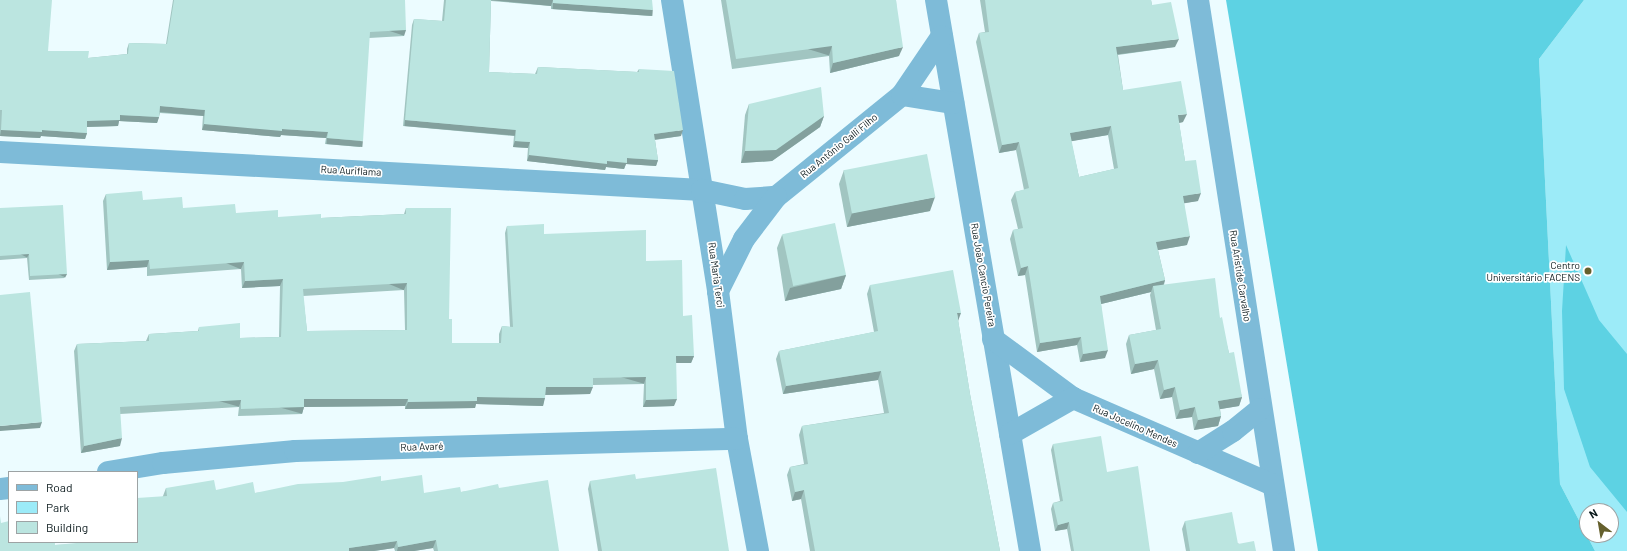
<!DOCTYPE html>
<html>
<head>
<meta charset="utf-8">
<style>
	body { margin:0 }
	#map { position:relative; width:1627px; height:551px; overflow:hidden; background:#ecfcff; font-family:Barlow,sans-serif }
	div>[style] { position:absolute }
	.green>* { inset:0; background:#9cebf8 }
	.forest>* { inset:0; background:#5dd2e3 }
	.street>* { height:22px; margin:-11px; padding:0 11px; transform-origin:11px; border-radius:11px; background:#7ebbd8 }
	.wall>* { inset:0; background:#a1c5c1 }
	.shaded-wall>* { inset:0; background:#83a09d; transform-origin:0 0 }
	.building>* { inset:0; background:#bbe5e0; transform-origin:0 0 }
	.dots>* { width:11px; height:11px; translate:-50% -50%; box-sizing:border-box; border:2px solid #fff; border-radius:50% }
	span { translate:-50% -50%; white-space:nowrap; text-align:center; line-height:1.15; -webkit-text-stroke:3.5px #fff; paint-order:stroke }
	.street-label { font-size:10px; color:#0a191c }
	.poi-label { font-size:10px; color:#0a191c }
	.right { translate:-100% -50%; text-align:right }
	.legend { position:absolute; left:8px; top:471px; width:130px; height:72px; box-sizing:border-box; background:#fff; border:1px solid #9da3a4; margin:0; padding:5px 7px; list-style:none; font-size:12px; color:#0a191c }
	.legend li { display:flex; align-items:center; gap:8px; height:20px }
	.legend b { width:20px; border:1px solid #9da3a4 }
	.north { position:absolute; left:1579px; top:503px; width:40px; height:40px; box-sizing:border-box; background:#fff; border:1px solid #9da3a4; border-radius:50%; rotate:329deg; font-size:11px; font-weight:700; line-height:16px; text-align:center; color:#0a191c }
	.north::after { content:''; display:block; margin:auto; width:14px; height:18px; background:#65602d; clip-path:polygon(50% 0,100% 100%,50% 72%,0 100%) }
</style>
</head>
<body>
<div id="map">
	<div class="green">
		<div style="clip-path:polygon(evenodd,1584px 0,1627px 0,1627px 551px,1595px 551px,1560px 484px,1539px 59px,1584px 0,1587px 511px,1611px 511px,1611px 535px,1587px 535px,1587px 511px)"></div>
	</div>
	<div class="forest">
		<div style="clip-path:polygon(1226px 0,1584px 0,1539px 59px,1560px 484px,1595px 551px,1318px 551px)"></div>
		<div style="clip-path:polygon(1566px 245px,1599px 320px,1627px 354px,1627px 512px,1590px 467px,1564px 389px,1562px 311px)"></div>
	</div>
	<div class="street">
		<div style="left:672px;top:0;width:295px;rotate:81deg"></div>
		<div style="left:718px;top:291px;width:149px;rotate:82.7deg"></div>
		<div style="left:737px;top:439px;width:114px;rotate:79.4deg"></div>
		<div style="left:936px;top:0;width:559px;rotate:80.32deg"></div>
		<div style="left:1198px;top:0;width:558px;rotate:81.13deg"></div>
		<div style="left:902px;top:95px;width:52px;rotate:8.9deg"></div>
		<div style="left:0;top:152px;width:703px;rotate:3.1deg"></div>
		<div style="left:702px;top:190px;width:44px;rotate:11.8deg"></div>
		<div style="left:745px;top:199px;width:31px;rotate:-4deg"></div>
		<div style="left:776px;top:197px;width:162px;rotate:-39deg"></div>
		<div style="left:902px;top:95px;width:71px;rotate:-55.9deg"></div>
		<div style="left:718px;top:291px;width:58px;rotate:-63.4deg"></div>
		<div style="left:744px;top:239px;width:53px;rotate:-52.7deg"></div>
		<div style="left:993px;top:339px;width:99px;rotate:36.4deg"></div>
		<div style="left:1073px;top:398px;width:218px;rotate:23.5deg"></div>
		<div style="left:1010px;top:434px;width:73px;rotate:-29.7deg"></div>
		<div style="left:1198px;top:453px;width:41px;rotate:-32.2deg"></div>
		<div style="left:1233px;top:431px;width:35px;rotate:-39deg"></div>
		<div style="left:108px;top:472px;width:56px;rotate:-9.3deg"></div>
		<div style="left:163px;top:463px;width:133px;rotate:-5.2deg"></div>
		<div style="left:295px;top:451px;width:442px;rotate:-1.6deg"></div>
		<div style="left:0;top:489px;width:9px;rotate:-6deg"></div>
	</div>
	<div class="wall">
		<div style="clip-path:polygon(0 0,48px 51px,88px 58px,127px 54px,127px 49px,129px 43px,166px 44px,173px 0,405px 0,404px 36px,369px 38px,360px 147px,325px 144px,326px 138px,281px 135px,280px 137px,202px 130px,203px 116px,160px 113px,159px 117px,157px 123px,119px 121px,118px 126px,87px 127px,87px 133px,85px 139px,41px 136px,40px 138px,0 136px)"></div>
		<div style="clip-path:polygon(444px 0,652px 0,651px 16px,551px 9px,551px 6px,491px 1px,489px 72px,535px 74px,538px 67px,637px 72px,639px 69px,681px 136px,655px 140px,658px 160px,656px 166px,626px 164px,624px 169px,606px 167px,605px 170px,527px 161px,528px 148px,513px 147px,514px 136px,403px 126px,412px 25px,414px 19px,442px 21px)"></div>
		<div style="clip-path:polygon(721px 0,896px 0,899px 56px,830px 73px,829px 56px,732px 69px)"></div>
		<div style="clip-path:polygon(evenodd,980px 0,1151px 0,1152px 5px,1175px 47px,1118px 55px,1123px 90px,1183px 122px,1179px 123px,1185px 161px,1198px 201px,1184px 203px,1187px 245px,1158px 250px,1165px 280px,1164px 285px,1220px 318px,1229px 353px,1242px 397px,1239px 406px,1220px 409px,1221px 416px,1218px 426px,1194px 430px,1192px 417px,1176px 419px,1172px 397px,1160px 399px,1154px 369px,1131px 374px,1126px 344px,1129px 335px,1156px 330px,1150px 295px,1151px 292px,1101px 304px,1105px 358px,1080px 362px,1077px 345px,1037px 352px,1025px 275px,1018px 276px,1010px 239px,1013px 230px,1018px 229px,1011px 200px,1015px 192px,1024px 190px,1016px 150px,999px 153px,976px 42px,979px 33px,985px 32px,980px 0,1108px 135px,1114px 169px,1079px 177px,1071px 141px,1108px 135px)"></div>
		<div style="clip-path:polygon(749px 104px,824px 116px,820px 127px,772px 161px,741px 163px,745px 115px)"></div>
		<div style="clip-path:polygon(844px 170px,930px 211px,847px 227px,839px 184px)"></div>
		<div style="clip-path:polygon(evenodd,106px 194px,183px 208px,278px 217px,321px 218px,361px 216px,404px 214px,406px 208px,449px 319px,452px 343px,499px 343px,499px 334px,502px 326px,510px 327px,505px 233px,507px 226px,544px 234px,646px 261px,683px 316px,694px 356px,691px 363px,676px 363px,674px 406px,643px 407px,644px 384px,593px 385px,590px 394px,545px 395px,543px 406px,476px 404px,475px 408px,405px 409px,405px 406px,304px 407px,302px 414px,238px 416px,239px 407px,120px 414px,120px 446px,81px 453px,74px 351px,77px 344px,146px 341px,149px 334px,198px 331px,199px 327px,240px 338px,279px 337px,280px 286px,242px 288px,241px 269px,147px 276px,147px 267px,107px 270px,103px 201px,106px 194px,404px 290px,405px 330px,307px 331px,303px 296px,404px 290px)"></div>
		<div style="clip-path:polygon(0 208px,65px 278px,29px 280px,27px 258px,0 260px)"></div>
		<div style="clip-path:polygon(782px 235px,846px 275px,841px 289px,785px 301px,777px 248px)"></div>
		<div style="clip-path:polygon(870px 285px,958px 320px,970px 394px,1000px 551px,810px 551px,801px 499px,792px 501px,787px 475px,790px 467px,804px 464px,799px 435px,802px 426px,884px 413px,878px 380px,783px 394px,776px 359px,779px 351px,874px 332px,867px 294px)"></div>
		<div style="clip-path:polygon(1053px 444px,1107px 472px,1150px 551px,1071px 551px,1067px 529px,1055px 531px,1051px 509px,1053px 503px,1060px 501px,1051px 450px)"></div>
		<div style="clip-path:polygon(636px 479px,729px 551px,598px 551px,588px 489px,590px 481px)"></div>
		<div style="clip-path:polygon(381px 481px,424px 493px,461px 492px,499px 488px,559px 551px,434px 551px,433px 548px,414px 551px,395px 551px,394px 548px,374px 551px,0 551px,1px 523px,55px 545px,137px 542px,163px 496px,166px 488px,216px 490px,255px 493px)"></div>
		<div style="clip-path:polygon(1185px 521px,1256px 551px,1186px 551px,1182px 529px)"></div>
	</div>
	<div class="shaded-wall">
		<div style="clip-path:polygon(489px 0,553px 0,551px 6px)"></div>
		<div style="left:553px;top:3px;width:100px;height:6px;rotate:4deg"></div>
		<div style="left:406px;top:30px;width:6px;height:36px;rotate:108deg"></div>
		<div style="clip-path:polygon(1179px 39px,1175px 47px,1113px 55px,1116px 47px)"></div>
		<div style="left:832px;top:46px;width:10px;height:97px;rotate:107deg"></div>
		<div style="clip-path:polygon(903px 47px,899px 56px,830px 73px,833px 63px)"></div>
		<div style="left:160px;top:106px;width:45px;height:6px;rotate:5deg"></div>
		<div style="clip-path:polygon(1187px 114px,1183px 122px,1174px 124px,1178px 115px)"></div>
		<div style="clip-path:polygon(120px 115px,159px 117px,157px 123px,119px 121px,118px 126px,85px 127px,87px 121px)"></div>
		<div style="clip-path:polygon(824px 116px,820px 127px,772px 161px,741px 163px,745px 151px)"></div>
		<div style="left:405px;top:120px;width:111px;height:6px;rotate:5deg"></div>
		<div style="clip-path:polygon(204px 124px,282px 129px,328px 132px,326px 138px,281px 135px,280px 137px,202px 130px)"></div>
		<div style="clip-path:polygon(1111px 126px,1108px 135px,1067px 142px,1070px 133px)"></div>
		<div style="clip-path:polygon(1px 130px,42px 130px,87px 133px,85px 139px,41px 136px,40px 138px,0 136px)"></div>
		<div style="clip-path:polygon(683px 130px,681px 136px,652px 140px,654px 134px)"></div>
		<div style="left:327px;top:138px;width:36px;height:6px;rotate:5deg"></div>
		<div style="clip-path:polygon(515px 141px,530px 142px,528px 148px,513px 147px)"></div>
		<div style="clip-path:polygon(1019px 142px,1016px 150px,999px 153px,1002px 145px)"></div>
		<div style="clip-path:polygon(529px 155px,627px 158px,658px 160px,656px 166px,626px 164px,624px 169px,606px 167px,605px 170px,527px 161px)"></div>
		<div style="clip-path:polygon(1201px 193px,1198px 201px,1180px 204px,1183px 196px)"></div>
		<div style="clip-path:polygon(935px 197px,930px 211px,847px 227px,852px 213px)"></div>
		<div style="clip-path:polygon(1190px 236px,1187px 245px,1153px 251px,1156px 242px)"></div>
		<div style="left:29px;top:254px;width:4px;height:29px;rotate:117deg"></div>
		<div style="clip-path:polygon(149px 260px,147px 267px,107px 270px,110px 262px)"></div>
		<div style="left:244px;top:262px;width:8px;height:94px;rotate:113deg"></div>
		<div style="clip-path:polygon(1028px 266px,1025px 275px,1018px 276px,1021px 268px)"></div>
		<div style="left:67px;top:274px;width:4px;height:37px;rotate:117deg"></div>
		<div style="clip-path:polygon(846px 275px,841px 289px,785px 301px,790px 288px)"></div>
		<div style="clip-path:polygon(283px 279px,280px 286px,242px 288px,245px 281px)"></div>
		<div style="clip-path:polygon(1165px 280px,1162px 289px,1153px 286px,1151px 292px,1097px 305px,1100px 296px)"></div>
		<div style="left:407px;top:283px;width:8px;height:104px;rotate:113deg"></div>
		<div style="clip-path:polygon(957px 313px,961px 313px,958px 321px)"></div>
		<div style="clip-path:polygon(1081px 337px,1077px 345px,1037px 352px,1040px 343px)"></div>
		<div style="clip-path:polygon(1108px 350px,1105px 358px,1080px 362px,1083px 354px)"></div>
		<div style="clip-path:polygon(676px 356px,694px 356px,691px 363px,674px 363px)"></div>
		<div style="clip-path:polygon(1158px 360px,1154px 369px,1131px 374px,1135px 364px)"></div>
		<div style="clip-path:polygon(881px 371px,878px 380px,783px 394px,786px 386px)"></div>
		<div style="left:646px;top:377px;width:7px;height:53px;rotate:106deg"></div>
		<div style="clip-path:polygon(546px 387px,593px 387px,590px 394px,543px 395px)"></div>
		<div style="clip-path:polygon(1175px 387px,1172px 397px,1160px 399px,1164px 390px)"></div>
		<div style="clip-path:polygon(477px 397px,545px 398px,543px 406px,476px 404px,475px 408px,405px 409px,408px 402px)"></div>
		<div style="clip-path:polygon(1242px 397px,1239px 406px,1215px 410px,1218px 401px)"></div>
		<div style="clip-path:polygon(304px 399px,408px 399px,405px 406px,301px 407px)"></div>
		<div style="clip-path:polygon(677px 399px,674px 406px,643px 407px,646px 400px)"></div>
		<div style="left:241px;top:400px;width:7px;height:121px;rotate:106deg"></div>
		<div style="left:304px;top:407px;width:7px;height:63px;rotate:106deg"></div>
		<div style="clip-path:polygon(1195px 407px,1192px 417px,1176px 419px,1180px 410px)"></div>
		<div style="clip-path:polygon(1221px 416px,1218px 426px,1194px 430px,1198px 420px)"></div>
		<div style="clip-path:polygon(42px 422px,40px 428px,0 431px,0 426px)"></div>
		<div style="clip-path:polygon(122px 438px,120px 446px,81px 453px,84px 446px)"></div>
		<div style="clip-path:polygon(804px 490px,801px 499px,792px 501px,795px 492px)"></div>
		<div style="clip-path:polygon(1069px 522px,1067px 529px,1055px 531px,1058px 525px)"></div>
		<div style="clip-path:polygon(436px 540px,433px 548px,414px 551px,397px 551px,398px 547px)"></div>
		<div style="clip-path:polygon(397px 541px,394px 548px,374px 551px,347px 551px,349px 548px)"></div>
	</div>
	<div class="building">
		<div style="clip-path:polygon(0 0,52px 0,48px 51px,89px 51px,88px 58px,128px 54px,129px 43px,167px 44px,174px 0,405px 0,406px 30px,370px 32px,363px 141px,327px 138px,328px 132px,282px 129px,282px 131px,204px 124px,205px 110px,160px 106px,159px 117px,120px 115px,120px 120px,87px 121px,87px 133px,42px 130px,42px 132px,1px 130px,2px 110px,0 110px)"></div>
		<div style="clip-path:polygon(446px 0,491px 0,489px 72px,537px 74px,538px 67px,639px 72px,639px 69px,674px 71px,683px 130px,654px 134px,658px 160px,627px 158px,627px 163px,607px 161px,607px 164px,529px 155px,530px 142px,515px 141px,516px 130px,405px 120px,414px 19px,444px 21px)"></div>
		<div style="clip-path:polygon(552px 0,652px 0,653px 10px,553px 3px,553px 0)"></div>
		<div style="clip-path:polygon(726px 0,896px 0,903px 47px,833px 63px,832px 46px,736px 59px)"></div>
		<div style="clip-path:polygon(evenodd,985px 0,1151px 0,1152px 5px,1171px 2px,1179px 39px,1116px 47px,1123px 90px,1181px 81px,1187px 114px,1178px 115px,1185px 161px,1196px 160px,1201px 193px,1183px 196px,1190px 236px,1156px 242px,1165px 280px,1100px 296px,1108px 350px,1083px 354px,1081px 337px,1040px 343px,1028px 266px,1021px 268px,1013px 230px,1023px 228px,1015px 192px,1029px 188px,1019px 142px,1002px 145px,979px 33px,989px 32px,985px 0,1111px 126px,1118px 168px,1079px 177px,1070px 133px,1111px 126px)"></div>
		<div style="clip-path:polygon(821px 87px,824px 116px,776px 150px,745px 151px,749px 104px)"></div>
		<div style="left:927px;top:154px;width:44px;height:85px;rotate:79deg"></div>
		<div style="clip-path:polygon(evenodd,142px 191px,143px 200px,182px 197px,183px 208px,235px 204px,236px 213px,278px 210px,278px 217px,321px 214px,321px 218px,361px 216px,406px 214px,406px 208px,451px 208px,449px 319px,452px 319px,452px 343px,501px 343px,502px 326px,513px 327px,507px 226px,544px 224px,544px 234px,646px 230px,646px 261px,682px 260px,683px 316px,692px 315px,694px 356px,676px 356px,677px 399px,646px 400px,646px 377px,593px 378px,593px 387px,546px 387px,545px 398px,477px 397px,477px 401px,408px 402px,408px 399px,304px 399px,304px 407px,241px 409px,241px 400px,120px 407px,122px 438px,84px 446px,77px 344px,149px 341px,149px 334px,199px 331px,199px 327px,240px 323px,240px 338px,281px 337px,283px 279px,245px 281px,244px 262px,150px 269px,149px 260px,110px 262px,106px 194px,142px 191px,407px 283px,407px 330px,307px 331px,303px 289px,407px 283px)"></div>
		<div style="clip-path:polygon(63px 205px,67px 274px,30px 276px,29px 254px,0 256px,0 208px)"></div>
		<div style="left:835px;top:223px;width:53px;height:54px;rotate:78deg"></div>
		<div style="clip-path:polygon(953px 270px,961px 313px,957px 313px,970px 394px,1000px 551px,815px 551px,804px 490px,795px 492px,790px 467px,808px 464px,802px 426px,889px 413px,881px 371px,786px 386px,779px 351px,878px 331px,870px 285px)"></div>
		<div style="clip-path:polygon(1215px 278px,1220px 318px,1222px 317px,1229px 353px,1234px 352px,1242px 397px,1218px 401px,1221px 416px,1198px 420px,1195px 407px,1180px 410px,1175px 387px,1164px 390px,1158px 360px,1135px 364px,1129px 335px,1161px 329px,1153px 286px)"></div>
		<div style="clip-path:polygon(30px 292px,42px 422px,0 426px,0 295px)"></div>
		<div style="clip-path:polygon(1101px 436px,1107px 472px,1138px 466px,1150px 551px,1074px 551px,1069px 522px,1058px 525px,1053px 503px,1063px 501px,1053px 444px)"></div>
		<div style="clip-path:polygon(716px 468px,729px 551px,602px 551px,590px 481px,635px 474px,636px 479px)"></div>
		<div style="clip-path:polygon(422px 475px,424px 493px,460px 487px,461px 492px,498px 484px,499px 488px,548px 480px,559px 551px,438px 551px,436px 540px,398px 547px,397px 541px,349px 548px,349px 551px,0 551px,0 516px,1px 523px,9px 521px,9px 542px,55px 542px,55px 545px,87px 542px,137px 542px,137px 498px,167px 496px,166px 488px,214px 480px,216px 490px,253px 482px,255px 493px,298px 484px,343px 482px,381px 476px,381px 481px)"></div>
		<div style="clip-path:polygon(1232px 512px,1238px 544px,1254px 541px,1256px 551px,1190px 551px,1185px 521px)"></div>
	</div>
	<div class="dots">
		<div style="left:1588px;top:271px;background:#65602d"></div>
	</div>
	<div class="street-label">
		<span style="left:839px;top:146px;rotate:-39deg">Rua Antônio Galli Filho</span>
		<span style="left:351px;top:171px;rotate:3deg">Rua Auriflama</span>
		<span style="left:716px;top:275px;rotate:82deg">Rua Maria Terci</span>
		<span style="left:983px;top:275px;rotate:80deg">Rua João Cancio Pereira</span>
		<span style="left:1240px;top:276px;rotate:81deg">Rua Aristide Carvalho</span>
		<span style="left:1135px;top:426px;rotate:24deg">Rua Jocelino Mendes</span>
		<span style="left:422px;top:447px;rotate:-2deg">Rua Avaré</span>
	</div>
	<div class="poi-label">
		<span class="right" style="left:1580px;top:271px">Centro<br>Universitário FACENS</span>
	</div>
	<ul class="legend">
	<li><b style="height:5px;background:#7ebbd8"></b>Road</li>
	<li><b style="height:11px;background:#9cebf8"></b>Park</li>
	<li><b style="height:11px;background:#bbe5e0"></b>Building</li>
	</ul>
	<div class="north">N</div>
</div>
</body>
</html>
